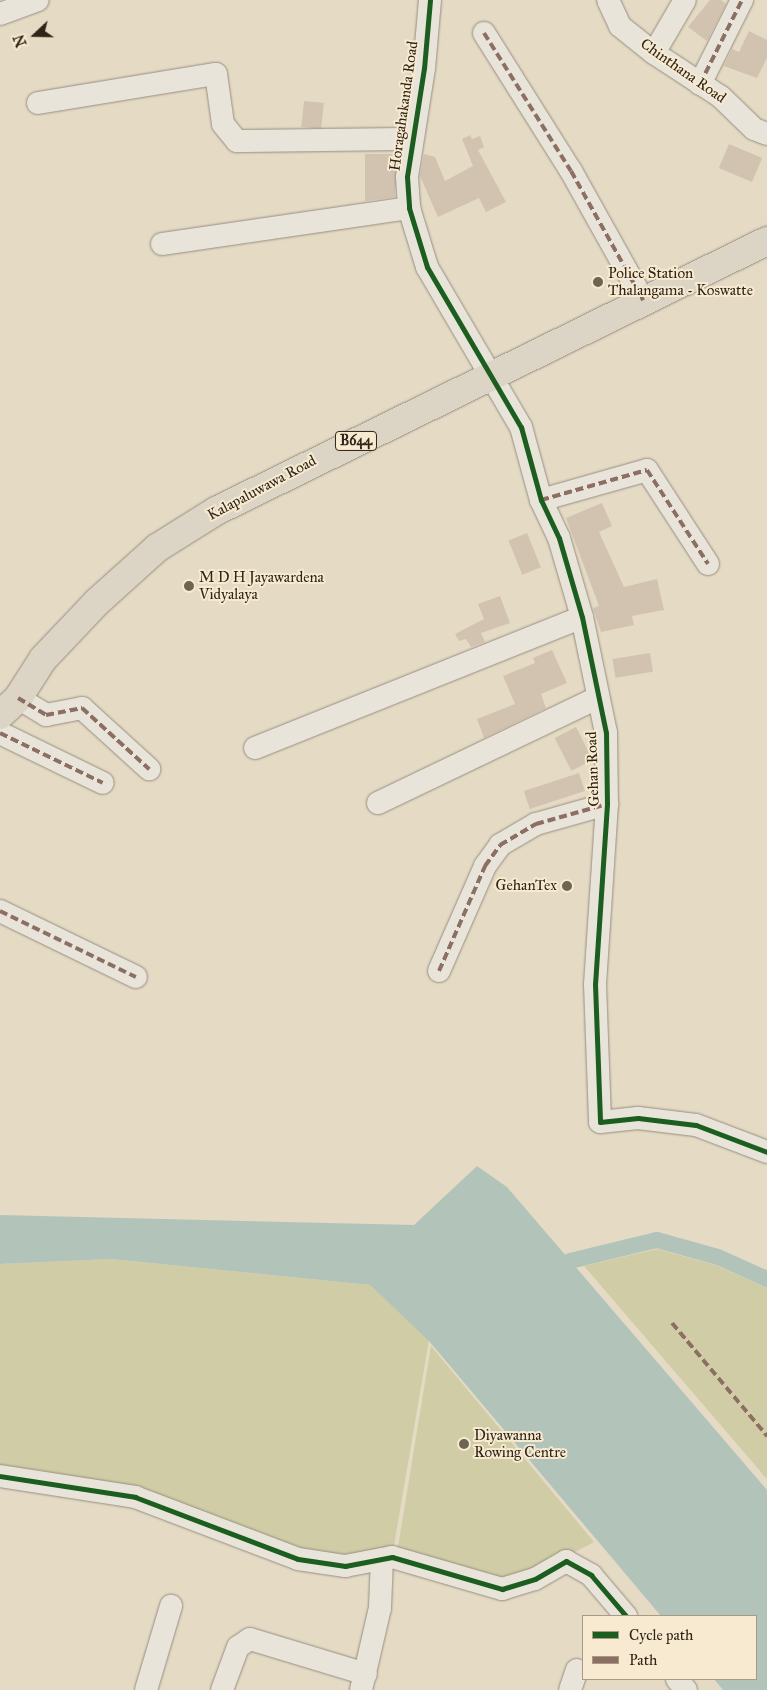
<!DOCTYPE html>
<html>
<head>
<meta charset="utf-8">
<style>
	body { margin:0 }
	#map { position:relative; width:767px; height:1690px; overflow:hidden; background:#e5dac4; font-family:"IM FELL Great Primer",serif }
	div>[style] { position:absolute }
	.green>* { inset:0; background:#d0cca5 }
	.water>* { inset:0; background:#b2c4ba }
	.canal>* { height:16px; margin:-8px; padding:0 8px; transform-origin:8px; border-radius:8px; background:#b2c4ba }
	.building>* { inset:0; background:#d2c3b1; transform-origin:0 0 }
	.roads { filter:drop-shadow(0 0 1px #968e80) drop-shadow(0 0 1px #968e80) }
	.minor>* { height:22px; margin:-11px; padding:0 11px; transform-origin:11px; border-radius:11px; background:#e9e4d9 }
	.major>* { height:28px; margin:-14px; padding:0 14px; transform-origin:14px; border-radius:14px; background:#dcd4c4 }
	.quiet>* { height:4px; margin-top:-2px; transform-origin:0; background:repeating-linear-gradient(90deg,#8d6e63 0 8px,transparent 0 12px) }
	.cycleway>* { height:5px; margin:-2.5px; padding:0 2.5px; transform-origin:2.5px; border-radius:2.5px; background:#1b5e20 }
	.dots>* { width:14px; height:14px; translate:-50% -50%; box-sizing:border-box; border:2px solid #f7ead0; border-radius:50% }
	span { translate:-50% -50%; white-space:nowrap; text-align:center; line-height:1.15; -webkit-text-stroke:4px #f7ead0; paint-order:stroke }
	.shield-label span { padding:1px 4px; background:#f7ead0; border:1px solid; border-radius:4px; -webkit-text-stroke-width:0 }
	.shield-label { font-size:14px; color:#2e2417; font-weight:700 }
	.street-label { font-size:15px; color:#2e2417 }
	.poi-label { font-size:15px; color:#2e2417 }
	.left { translate:0 -50%; text-align:left }
	.right { translate:-100% -50%; text-align:right }
	.legend { position:absolute; left:582px; top:1615px; width:175px; height:65px; box-sizing:border-box; background:#f7ead0; border:1px solid #a79b86; margin:0; padding:6px 9px; list-style:none; font-size:15px; color:#2e2417 }
	.legend li { display:flex; align-items:center; gap:10px; height:25px }
	.legend b { width:25px; border:1px solid #a79b86 }
	.north { position:absolute; left:10px; top:10px; width:50px; height:50px; -webkit-text-stroke:4px #f7ead0; paint-order:stroke; rotate:249deg; font-size:14px; font-weight:700; line-height:20px; text-align:center; color:#2e2417 }
	.north::after { content:''; display:block; margin:auto; width:18px; height:22px; background:#2e2417; clip-path:polygon(50% 0,100% 100%,50% 72%,0 100%) }
</style>
</head>
<body>
<div id="map">
	<div class="green">
		<div style="clip-path:polygon(657px 1249px,715px 1265px,767px 1288px,767px 1479px,584px 1266px)"></div>
		<div style="clip-path:polygon(111px 1259px,370px 1285px,429px 1340px,392px 1557px,345px 1566px,135px 1497px,0 1476px,0 1264px)"></div>
		<div style="clip-path:polygon(431px 1346px,594px 1542px,532px 1575px,500px 1585px,397px 1553px)"></div>
	</div>
	<div class="water">
		<div style="clip-path:polygon(477px 1166px,507px 1187px,767px 1490px,767px 1690px,723px 1690px,714px 1679px,756px 1679px,756px 1616px,661px 1616px,429px 1341px,370px 1285px,111px 1259px,0 1264px,0 1215px,414px 1225px)"></div>
	</div>
	<div class="canal">
		<div style="left:570px;top:1261px;width:89px;rotate:-13.6deg"></div>
		<div style="left:657px;top:1240px;width:63px;rotate:15.6deg"></div>
		<div style="left:718px;top:1257px;width:54px;rotate:24.2deg"></div>
	</div>
	<div class="building">
		<div style="clip-path:polygon(710px 0,721px 0,726px 4px,707px 41px,688px 27px)"></div>
		<div style="clip-path:polygon(749px 31px,767px 40px,767px 58px,757px 78px,724px 66px,732px 49px,739px 52px)"></div>
		<div style="left:304px;top:101px;width:20px;height:26px;rotate:6deg"></div>
		<div style="clip-path:polygon(470px 135px,472px 139px,480px 136px,484px 147px,478px 150px,506px 202px,486px 212px,479px 198px,438px 217px,420px 176px,424px 154px,435px 157px,445px 181px,473px 166px,462px 139px)"></div>
		<div style="left:729px;top:144px;width:36px;height:26px;rotate:23deg"></div>
		<div style="clip-path:polygon(365px 154px,397px 154px,395px 197px,365px 201px)"></div>
		<div style="clip-path:polygon(602px 503px,612px 526px,599px 532px,624px 587px,657px 579px,664px 610px,632px 616px,634px 625px,601px 632px,593px 608px,599px 606px,566px 518px)"></div>
		<div style="left:527px;top:533px;width:37px;height:20px;rotate:68deg"></div>
		<div style="clip-path:polygon(500px 596px,510px 623px,481px 633px,485px 642px,471px 647px,466px 639px,459px 641px,455px 634px,484px 619px,478px 604px)"></div>
		<div style="clip-path:polygon(552px 650px,567px 683px,541px 694px,546px 708px,484px 738px,477px 719px,515px 704px,503px 676px,535px 663px,533px 658px)"></div>
		<div style="left:650px;top:653px;width:19px;height:38px;rotate:81deg"></div>
		<div style="left:576px;top:727px;width:37px;height:24px;rotate:63deg"></div>
		<div style="left:579px;top:773px;width:19px;height:58px;rotate:72deg"></div>
	</div>
	<div class="roads">
		<div class="minor">
			<div style="left:430px;top:0;width:68px;rotate:95deg"></div>
			<div style="left:424px;top:68px;width:110px;rotate:98.9deg"></div>
			<div style="left:407px;top:177px;width:31px;rotate:86deg"></div>
			<div style="left:409px;top:208px;width:62px;rotate:73deg"></div>
			<div style="left:427px;top:267px;width:186px;rotate:59.6deg"></div>
			<div style="left:521px;top:427px;width:76px;rotate:74.7deg"></div>
			<div style="left:541px;top:500px;width:42px;rotate:64.7deg"></div>
			<div style="left:559px;top:538px;width:82px;rotate:73.8deg"></div>
			<div style="left:582px;top:617px;width:118px;rotate:78.3deg"></div>
			<div style="left:606px;top:733px;width:71px;rotate:89.2deg"></div>
			<div style="left:607px;top:804px;width:180px;rotate:93.8deg"></div>
			<div style="left:595px;top:984px;width:138px;rotate:87.9deg"></div>
			<div style="left:600px;top:1122px;width:38px;rotate:-6deg"></div>
			<div style="left:638px;top:1118px;width:58px;rotate:6.9deg"></div>
			<div style="left:696px;top:1125px;width:76px;rotate:20.8deg"></div>
			<div style="left:608px;top:0;width:29px;rotate:65deg"></div>
			<div style="left:620px;top:26px;width:43px;rotate:38.5deg"></div>
			<div style="left:654px;top:53px;width:80px;rotate:33.3deg"></div>
			<div style="left:721px;top:97px;width:46px;rotate:44.1deg"></div>
			<div style="left:754px;top:129px;width:14px;rotate:21deg"></div>
			<div style="left:0;top:14px;width:40px;rotate:-20.2deg"></div>
			<div style="left:484px;top:33px;width:163px;rotate:57.8deg"></div>
			<div style="left:571px;top:171px;width:148px;rotate:60.8deg"></div>
			<div style="left:654px;top:53px;width:61px;rotate:-59.7deg"></div>
			<div style="left:700px;top:84px;width:94px;rotate:-63.4deg"></div>
			<div style="left:38px;top:103px;width:180px;rotate:-9.3deg"></div>
			<div style="left:216px;top:74px;width:50px;rotate:82deg"></div>
			<div style="left:223px;top:124px;width:22px;rotate:51deg"></div>
			<div style="left:237px;top:141px;width:174px;rotate:-0.7deg"></div>
			<div style="left:162px;top:244px;width:250px;rotate:-8.3deg"></div>
			<div style="left:541px;top:500px;width:110px;rotate:-15.8deg"></div>
			<div style="left:647px;top:470px;width:112px;rotate:57deg"></div>
			<div style="left:18px;top:698px;width:33px;rotate:31deg"></div>
			<div style="left:46px;top:715px;width:37px;rotate:-11deg"></div>
			<div style="left:82px;top:708px;width:91px;rotate:42.3deg"></div>
			<div style="left:0;top:733px;width:114px;rotate:25.9deg"></div>
			<div style="left:255px;top:748px;width:352px;rotate:-21.8deg"></div>
			<div style="left:378px;top:803px;width:243px;rotate:-25.6deg"></div>
			<div style="left:0;top:911px;width:151px;rotate:25.9deg"></div>
			<div style="left:439px;top:971px;width:115px;rotate:-66.3deg"></div>
			<div style="left:485px;top:866px;width:26px;rotate:-54deg"></div>
			<div style="left:500px;top:845px;width:42px;rotate:-30.3deg"></div>
			<div style="left:536px;top:824px;width:74px;rotate:-15.7deg"></div>
			<div style="left:0;top:1476px;width:137px;rotate:8.8deg"></div>
			<div style="left:135px;top:1497px;width:174px;rotate:20.8deg"></div>
			<div style="left:298px;top:1559px;width:48px;rotate:8.5deg"></div>
			<div style="left:345px;top:1566px;width:48px;rotate:-10.8deg"></div>
			<div style="left:392px;top:1557px;width:115px;rotate:16.2deg"></div>
			<div style="left:502px;top:1589px;width:34px;rotate:-17deg"></div>
			<div style="left:535px;top:1579px;width:36px;rotate:-30deg"></div>
			<div style="left:566px;top:1561px;width:29px;rotate:29deg"></div>
			<div style="left:591px;top:1575px;width:54px;rotate:49.5deg"></div>
			<div style="left:677px;top:1679px;width:14px;rotate:51deg"></div>
			<div style="left:146px;top:1690px;width:88px;rotate:-73.4deg"></div>
			<div style="left:222px;top:1690px;width:46px;rotate:-69.6deg"></div>
			<div style="left:238px;top:1647px;width:14px;rotate:-34deg"></div>
			<div style="left:250px;top:1639px;width:121px;rotate:16.8deg"></div>
			<div style="left:361px;top:1690px;width:84px;rotate:-77deg"></div>
			<div style="left:380px;top:1608px;width:49px;rotate:-87.7deg"></div>
			<div style="left:570px;top:1690px;width:21px;rotate:-71deg"></div>
		</div>
		<div class="major">
			<div style="left:0;top:715px;width:25px;rotate:-43deg"></div>
			<div style="left:18px;top:698px;width:46px;rotate:-57.3deg"></div>
			<div style="left:43px;top:659px;width:79px;rotate:-46.5deg"></div>
			<div style="left:97px;top:602px;width:81px;rotate:-42deg"></div>
			<div style="left:157px;top:548px;width:70px;rotate:-32.1deg"></div>
			<div style="left:216px;top:511px;width:614px;rotate:-26.11deg"></div>
		</div>
	</div>
	<div class="quiet">
		<div style="left:484px;top:33px;width:163px;rotate:57.8deg"></div>
		<div style="left:571px;top:171px;width:148px;rotate:60.8deg"></div>
		<div style="left:700px;top:84px;width:94px;rotate:-63.4deg"></div>
		<div style="left:541px;top:500px;width:110px;rotate:-15.8deg"></div>
		<div style="left:647px;top:470px;width:112px;rotate:57deg"></div>
		<div style="left:18px;top:698px;width:33px;rotate:31deg"></div>
		<div style="left:46px;top:715px;width:37px;rotate:-11deg"></div>
		<div style="left:82px;top:708px;width:91px;rotate:42.3deg"></div>
		<div style="left:0;top:733px;width:114px;rotate:25.9deg"></div>
		<div style="left:0;top:911px;width:151px;rotate:25.9deg"></div>
		<div style="left:439px;top:971px;width:115px;rotate:-66.3deg"></div>
		<div style="left:485px;top:866px;width:26px;rotate:-54deg"></div>
		<div style="left:500px;top:845px;width:42px;rotate:-30.3deg"></div>
		<div style="left:536px;top:824px;width:74px;rotate:-15.7deg"></div>
		<div style="left:672px;top:1323px;width:148px;rotate:49.9deg"></div>
	</div>
	<div class="cycleway">
		<div style="left:430px;top:0;width:68px;rotate:95deg"></div>
		<div style="left:424px;top:68px;width:110px;rotate:98.9deg"></div>
		<div style="left:407px;top:177px;width:31px;rotate:86deg"></div>
		<div style="left:409px;top:208px;width:62px;rotate:73deg"></div>
		<div style="left:427px;top:267px;width:186px;rotate:59.6deg"></div>
		<div style="left:521px;top:427px;width:76px;rotate:74.7deg"></div>
		<div style="left:541px;top:500px;width:42px;rotate:64.7deg"></div>
		<div style="left:559px;top:538px;width:82px;rotate:73.8deg"></div>
		<div style="left:582px;top:617px;width:118px;rotate:78.3deg"></div>
		<div style="left:606px;top:733px;width:71px;rotate:89.2deg"></div>
		<div style="left:607px;top:804px;width:180px;rotate:93.8deg"></div>
		<div style="left:595px;top:984px;width:138px;rotate:87.9deg"></div>
		<div style="left:600px;top:1122px;width:38px;rotate:-6deg"></div>
		<div style="left:638px;top:1118px;width:58px;rotate:6.9deg"></div>
		<div style="left:696px;top:1125px;width:76px;rotate:20.8deg"></div>
		<div style="left:0;top:1476px;width:137px;rotate:8.8deg"></div>
		<div style="left:135px;top:1497px;width:174px;rotate:20.8deg"></div>
		<div style="left:298px;top:1559px;width:48px;rotate:8.5deg"></div>
		<div style="left:345px;top:1566px;width:48px;rotate:-10.8deg"></div>
		<div style="left:392px;top:1557px;width:115px;rotate:16.2deg"></div>
		<div style="left:502px;top:1589px;width:34px;rotate:-17deg"></div>
		<div style="left:535px;top:1579px;width:36px;rotate:-30deg"></div>
		<div style="left:566px;top:1561px;width:29px;rotate:29deg"></div>
		<div style="left:591px;top:1575px;width:54px;rotate:49.5deg"></div>
	</div>
	<div class="dots">
		<div style="left:598px;top:282px;background:#6e6454"></div>
		<div style="left:189px;top:586px;background:#6e6454"></div>
		<div style="left:567px;top:886px;background:#6e6454"></div>
		<div style="left:464px;top:1444px;background:#6e6454"></div>
	</div>
	<div class="shield-label">
		<span style="left:356px;top:441px">B644</span>
	</div>
	<div class="street-label">
		<span style="left:683px;top:71px;rotate:35deg">Chinthana Road</span>
		<span style="left:404px;top:106px;rotate:-82deg">Horagahakanda Road</span>
		<span style="left:262px;top:488px;rotate:-28deg">Kalapaluwawa Road</span>
		<span style="left:593px;top:769px;rotate:-92deg">Gehan Road</span>
	</div>
	<div class="poi-label">
		<span class="left" style="left:608px;top:282px">Police Station<br>Thalangama - Koswatte</span>
		<span class="left" style="left:199px;top:586px">M D H Jayawardena<br>Vidyalaya</span>
		<span class="right" style="left:557px;top:886px">GehanTex</span>
		<span class="left" style="left:474px;top:1444px">Diyawanna<br>Rowing Centre</span>
	</div>
	<ul class="legend">
	<li><b style="height:6px;background:#1b5e20"></b>Cycle path</li>
	<li><b style="height:6px;background:#8d6e63"></b>Path</li>
	</ul>
	<div class="north">N</div>
</div>
</body>
</html>
